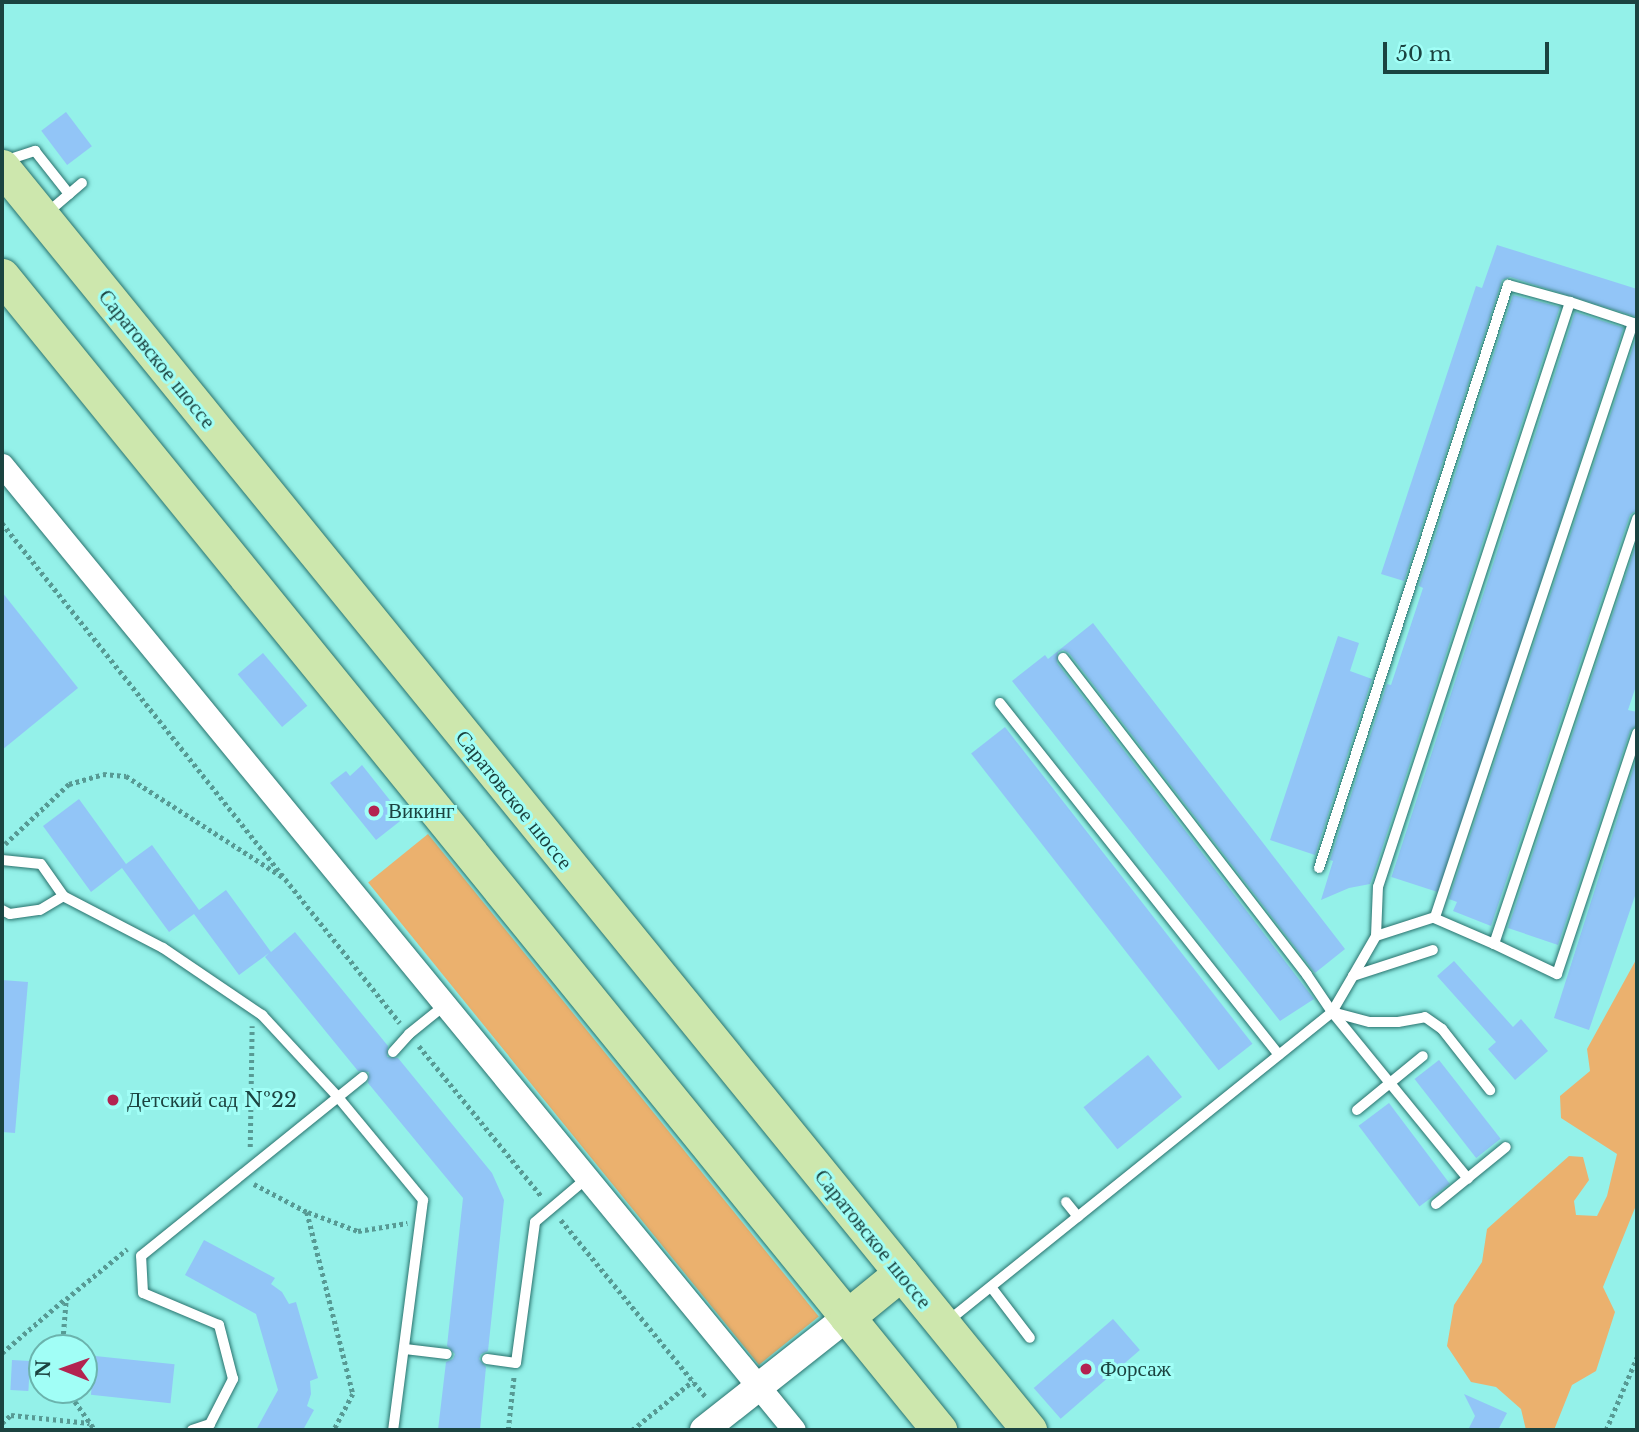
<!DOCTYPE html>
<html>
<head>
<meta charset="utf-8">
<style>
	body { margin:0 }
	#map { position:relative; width:1639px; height:1432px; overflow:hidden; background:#94f1e9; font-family:"Libre Baskerville",serif }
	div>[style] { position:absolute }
	.green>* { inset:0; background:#ebb16e; transform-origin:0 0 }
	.building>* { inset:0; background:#92c5f7; transform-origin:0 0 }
	.path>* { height:4.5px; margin-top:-2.25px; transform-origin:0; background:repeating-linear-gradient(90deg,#579a94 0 3.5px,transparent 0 7px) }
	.roads { filter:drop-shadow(0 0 2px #29726d) drop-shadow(0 0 2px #29726d) }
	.service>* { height:10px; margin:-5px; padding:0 5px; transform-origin:5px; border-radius:5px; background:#fff }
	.minor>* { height:23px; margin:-11.5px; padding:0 11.5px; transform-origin:11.5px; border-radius:11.5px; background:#fff }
	.tertiary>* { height:28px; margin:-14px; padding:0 14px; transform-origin:14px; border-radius:14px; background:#fff }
	.primary>* { height:35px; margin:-17.5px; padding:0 17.5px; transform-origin:17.5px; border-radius:17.5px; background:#cde7ad }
	.dots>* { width:19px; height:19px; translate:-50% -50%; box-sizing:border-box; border:4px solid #a1fef6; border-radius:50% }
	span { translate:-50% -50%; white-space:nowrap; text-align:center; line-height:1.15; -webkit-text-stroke:6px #a1fef6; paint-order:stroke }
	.street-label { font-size:21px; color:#1b4340 }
	.poi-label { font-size:21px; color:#1b4340 }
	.left { translate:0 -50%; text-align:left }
	.frame { position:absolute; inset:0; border:4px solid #1b4340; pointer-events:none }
	.north { position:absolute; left:28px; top:1334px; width:70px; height:70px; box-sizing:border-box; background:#a1fef6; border:2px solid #6bb3ad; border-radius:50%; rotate:271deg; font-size:19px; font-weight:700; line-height:28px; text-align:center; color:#1b4340 }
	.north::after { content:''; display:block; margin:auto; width:24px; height:32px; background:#b32350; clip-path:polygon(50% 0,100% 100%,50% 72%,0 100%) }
	.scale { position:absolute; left:1383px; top:42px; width:166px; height:32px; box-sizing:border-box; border:4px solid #1b4340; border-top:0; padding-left:9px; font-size:21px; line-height:24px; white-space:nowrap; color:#1b4340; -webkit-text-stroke:5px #a1fef6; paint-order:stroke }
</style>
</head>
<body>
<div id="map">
	<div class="green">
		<div style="left:428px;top:834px;width:621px;height:77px;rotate:51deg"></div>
		<div style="clip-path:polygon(1637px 958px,1637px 1203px,1603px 1287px,1615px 1312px,1596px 1371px,1572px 1385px,1554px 1430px,1526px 1430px,1521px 1409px,1496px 1387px,1471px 1382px,1447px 1346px,1454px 1305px,1482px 1262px,1487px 1229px,1569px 1156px,1583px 1157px,1589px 1180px,1574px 1201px,1576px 1215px,1597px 1216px,1607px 1196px,1617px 1154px,1561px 1118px,1560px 1096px,1590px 1071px,1587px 1049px)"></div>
	</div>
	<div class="building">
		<div style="left:66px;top:112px;width:43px;height:31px;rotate:53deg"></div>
		<div style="clip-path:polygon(1497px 245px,1637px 289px,1637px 317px,1510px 277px,1502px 280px,1404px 581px,1381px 574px,1476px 286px,1482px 288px)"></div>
		<div style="clip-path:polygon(1513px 295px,1560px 307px,1375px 870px,1370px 884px,1349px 888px,1321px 900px,1333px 861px,1330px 860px,1387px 684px,1391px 685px,1423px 588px,1419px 586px)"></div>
		<div style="left:1575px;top:312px;width:51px;height:594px;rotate:18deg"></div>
		<div style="clip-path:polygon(1637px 335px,1637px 510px,1630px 515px,1491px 926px,1453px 911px,1457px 902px,1449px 899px)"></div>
		<div style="clip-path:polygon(1637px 542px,1637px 683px,1628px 710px,1637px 712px,1637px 725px,1630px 731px,1558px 945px,1508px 928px)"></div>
		<div style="clip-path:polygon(2px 592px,78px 688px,2px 750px)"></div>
		<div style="clip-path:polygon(1093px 623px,1345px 949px,1315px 973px,1069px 653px,1063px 650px,1058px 652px,1057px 663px,1314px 999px,1280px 1021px,1012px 681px,1045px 655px,1048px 659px)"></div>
		<div style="clip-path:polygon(1338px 636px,1359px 643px,1350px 671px,1372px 679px,1315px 855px,1270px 840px)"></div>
		<div style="left:263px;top:653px;width:69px;height:33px;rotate:50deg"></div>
		<div style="left:1005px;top:727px;width:402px;height:43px;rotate:52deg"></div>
		<div style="clip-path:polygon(1637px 757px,1637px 890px,1589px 1030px,1554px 1018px)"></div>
		<div style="clip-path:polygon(362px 765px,404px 818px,376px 840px,330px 783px,346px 771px,350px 776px)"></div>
		<div style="clip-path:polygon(79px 799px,126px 864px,152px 845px,199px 910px,226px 890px,271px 952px,295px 932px,388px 1046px,387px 1057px,398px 1058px,492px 1173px,504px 1200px,488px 1351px,481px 1354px,479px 1359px,486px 1367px,480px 1430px,438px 1430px,446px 1362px,453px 1359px,455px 1354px,447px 1346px,463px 1198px,368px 1083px,369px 1072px,358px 1071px,265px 957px,269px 953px,239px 975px,194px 914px,169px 932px,122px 868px,91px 892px,43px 826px)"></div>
		<div style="clip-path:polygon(1454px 961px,1513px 1027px,1521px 1019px,1548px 1051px,1515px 1080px,1488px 1049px,1496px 1042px,1437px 976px)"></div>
		<div style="clip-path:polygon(2px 980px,28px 982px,15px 1133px,2px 1132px)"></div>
		<div style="left:1148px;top:1055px;width:54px;height:83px;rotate:51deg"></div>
		<div style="left:1439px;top:1060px;width:100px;height:31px;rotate:52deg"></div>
		<div style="left:1389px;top:1103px;width:101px;height:38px;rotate:53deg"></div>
		<div style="clip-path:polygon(204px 1240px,275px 1278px,271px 1284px,282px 1292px,289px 1304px,296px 1302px,318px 1378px,310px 1381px,311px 1394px,307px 1406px,314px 1410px,303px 1430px,256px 1430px,278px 1390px,256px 1314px,185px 1275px)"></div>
		<div style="left:1113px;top:1319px;width:41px;height:105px;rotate:49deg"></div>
		<div style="left:95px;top:1356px;width:80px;height:39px;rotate:6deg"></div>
		<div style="left:12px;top:1360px;width:18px;height:30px;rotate:3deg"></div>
		<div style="clip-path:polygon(1464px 1394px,1507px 1413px,1498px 1430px,1468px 1430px,1475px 1416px)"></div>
	</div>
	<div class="path">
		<div style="left:2px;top:523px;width:639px;rotate:51.48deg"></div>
		<div style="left:5px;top:844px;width:88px;rotate:-43.2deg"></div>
		<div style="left:69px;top:784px;width:35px;rotate:-16deg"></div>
		<div style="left:103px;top:774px;width:23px;rotate:5deg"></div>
		<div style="left:126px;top:776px;width:188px;rotate:32.8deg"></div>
		<div style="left:419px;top:1046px;width:195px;rotate:50.8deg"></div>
		<div style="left:250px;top:1147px;width:121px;rotate:-89.1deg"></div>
		<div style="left:254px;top:1184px;width:60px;rotate:27.8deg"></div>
		<div style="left:307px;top:1212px;width:188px;rotate:75.8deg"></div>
		<div style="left:353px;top:1394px;width:41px;rotate:117.8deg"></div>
		<div style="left:308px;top:1212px;width:53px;rotate:20.8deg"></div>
		<div style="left:358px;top:1231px;width:50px;rotate:-9.3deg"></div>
		<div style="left:561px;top:1220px;width:229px;rotate:50.7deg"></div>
		<div style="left:62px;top:1348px;width:49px;rotate:-85.3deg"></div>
		<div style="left:66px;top:1299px;width:79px;rotate:-39.3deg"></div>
		<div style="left:2px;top:1353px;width:83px;rotate:-40.6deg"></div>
		<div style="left:67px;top:1390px;width:49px;rotate:55deg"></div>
		<div style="left:2px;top:1423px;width:12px;rotate:-42deg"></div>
		<div style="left:11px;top:1415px;width:79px;rotate:5.8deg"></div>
		<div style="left:508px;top:1430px;width:55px;rotate:-83.8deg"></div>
		<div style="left:632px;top:1430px;width:78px;rotate:-38.8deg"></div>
		<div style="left:1606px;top:1430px;width:79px;rotate:-67deg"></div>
	</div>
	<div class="roads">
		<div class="service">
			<div style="left:4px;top:161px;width:33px;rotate:-18deg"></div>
			<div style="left:35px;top:151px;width:55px;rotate:51.7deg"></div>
			<div style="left:47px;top:213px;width:46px;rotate:-40.6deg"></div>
			<div style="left:1063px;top:658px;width:400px;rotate:52.4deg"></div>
			<div style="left:1307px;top:975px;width:45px;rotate:56deg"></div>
			<div style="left:1332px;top:1012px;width:39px;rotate:15deg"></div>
			<div style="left:1370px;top:1022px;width:28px"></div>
			<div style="left:1398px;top:1022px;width:27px;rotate:-10deg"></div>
			<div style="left:1425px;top:1017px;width:21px;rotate:35deg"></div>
			<div style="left:1442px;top:1029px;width:78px;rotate:51.8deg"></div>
			<div style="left:1000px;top:703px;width:449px;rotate:51.6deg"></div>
			<div style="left:2px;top:860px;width:39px;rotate:6deg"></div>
			<div style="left:41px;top:864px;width:39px;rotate:55deg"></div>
			<div style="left:63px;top:896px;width:113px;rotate:27.5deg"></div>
			<div style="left:163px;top:948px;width:120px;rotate:34.1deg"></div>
			<div style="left:262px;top:1015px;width:110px;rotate:47.2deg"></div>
			<div style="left:337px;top:1096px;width:135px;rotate:50.4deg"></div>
			<div style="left:423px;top:1200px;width:232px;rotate:97.4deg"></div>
			<div style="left:1319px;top:868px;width:613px;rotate:-72.04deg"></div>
			<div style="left:1508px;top:285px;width:64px;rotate:15.3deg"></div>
			<div style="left:2px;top:910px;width:9px;rotate:27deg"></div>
			<div style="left:10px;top:914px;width:30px;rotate:-8deg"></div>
			<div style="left:40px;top:910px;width:27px;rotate:-31deg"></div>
			<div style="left:1434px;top:918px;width:65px;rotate:23.4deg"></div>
			<div style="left:1494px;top:944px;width:449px;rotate:-71.4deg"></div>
			<div style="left:1494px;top:944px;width:70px;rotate:25.5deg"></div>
			<div style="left:1557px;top:974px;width:254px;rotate:-71.6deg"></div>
			<div style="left:1353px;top:976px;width:46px;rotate:-60.1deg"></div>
			<div style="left:1376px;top:936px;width:49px;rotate:-87.7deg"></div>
			<div style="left:1378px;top:887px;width:616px;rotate:-71.83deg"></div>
			<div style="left:1570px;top:302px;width:66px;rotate:18.4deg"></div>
			<div style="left:1633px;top:323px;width:626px;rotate:108.43deg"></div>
			<div style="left:1435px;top:917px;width:62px;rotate:162.1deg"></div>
			<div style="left:1332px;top:1012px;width:42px;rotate:-59.7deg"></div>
			<div style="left:1353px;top:976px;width:84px;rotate:-18deg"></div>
			<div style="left:393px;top:1052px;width:24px;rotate:-48deg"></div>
			<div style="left:409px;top:1034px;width:46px;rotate:-38.9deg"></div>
			<div style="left:1357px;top:1110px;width:85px;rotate:-39.3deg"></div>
			<div style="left:1066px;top:1202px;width:19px;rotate:51deg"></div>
			<div style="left:1436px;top:1204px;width:90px;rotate:-39.2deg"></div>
			<div style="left:991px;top:1287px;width:64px;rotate:52.6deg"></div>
			<div style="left:948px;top:1321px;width:493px;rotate:-38.8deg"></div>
			<div style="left:1332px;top:1012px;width:215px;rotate:50.8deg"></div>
			<div style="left:405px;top:1349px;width:42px;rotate:6.8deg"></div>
			<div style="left:487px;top:1359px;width:29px;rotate:8deg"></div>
			<div style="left:516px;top:1363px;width:142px;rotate:-82.3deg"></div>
			<div style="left:535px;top:1222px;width:68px;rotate:-40.2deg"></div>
			<div style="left:192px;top:1430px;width:19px;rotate:-18deg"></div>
			<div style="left:210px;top:1424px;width:51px;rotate:-62.9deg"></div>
			<div style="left:233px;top:1379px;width:56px;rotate:-104.5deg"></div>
			<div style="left:219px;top:1325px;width:82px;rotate:-157.2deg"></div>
			<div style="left:143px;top:1293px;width:37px;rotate:-93deg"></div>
			<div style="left:141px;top:1256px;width:285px;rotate:-38.9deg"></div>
		</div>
		<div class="minor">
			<div style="left:2px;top:465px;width:1248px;rotate:50.62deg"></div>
		</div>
		<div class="tertiary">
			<div style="left:704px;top:1430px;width:182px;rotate:-38.3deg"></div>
		</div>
		<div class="primary">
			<div style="left:2px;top:167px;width:1628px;rotate:50.88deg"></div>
			<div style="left:2px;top:276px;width:1487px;rotate:50.92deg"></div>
			<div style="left:847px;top:1317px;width:70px;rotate:-39.2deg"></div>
		</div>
	</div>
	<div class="dots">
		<div style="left:374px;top:811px;background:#b32350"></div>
		<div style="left:113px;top:1100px;background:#b32350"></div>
		<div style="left:1086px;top:1369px;background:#b32350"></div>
	</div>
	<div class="street-label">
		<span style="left:157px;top:359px;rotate:51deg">Саратовское шоссе</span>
		<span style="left:514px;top:800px;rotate:51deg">Саратовское шоссе</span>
		<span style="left:873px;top:1239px;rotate:51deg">Саратовское шоссе</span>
	</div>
	<div class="poi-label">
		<span class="left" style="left:388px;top:811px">Викинг</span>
		<span class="left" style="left:127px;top:1100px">Детский сад №22</span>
		<span class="left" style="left:1100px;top:1369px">Форсаж</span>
	</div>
	<div class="frame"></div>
	<div class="north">N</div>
	<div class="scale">50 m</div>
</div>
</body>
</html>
